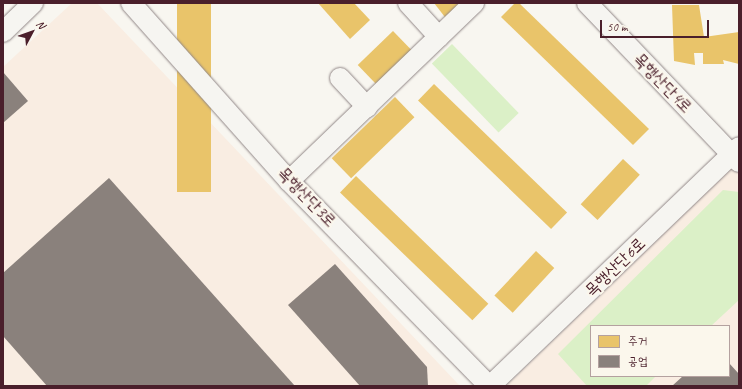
<!DOCTYPE html>
<html>
<head>
<meta charset="utf-8">
<style>
	body { margin:0 }
	#map { position:relative; width:742px; height:389px; overflow:hidden; background:#f8f6f0; font-family:Caveat,"Poor Story",sans-serif }
	div>[style] { position:absolute }
	.built>* { inset:0; background:#f9ede2 }
	.green>* { inset:0; background:#dbf0c7; transform-origin:0 0 }
	.homes>* { inset:0; background:#e9c46a; transform-origin:0 0 }
	.industry>* { inset:0; background:#8a817c }
	.roads { filter:drop-shadow(0 0 1px #918787) drop-shadow(0 0 1px #918787) }
	.minor>* { height:20px; margin:-10px; padding:0 10px; transform-origin:10px; border-radius:10px; background:#f6f5f1 }
	span { translate:-50% -50%; white-space:nowrap; text-align:center; line-height:1.15; -webkit-text-stroke:4px #fbf7ec; paint-order:stroke }
	.street-label { font-size:17px; color:#4a1f2b }
	.frame { position:absolute; inset:0; border:4px solid #4a1f2b; pointer-events:none }
	.legend { position:absolute; left:590px; top:325px; width:140px; height:52px; box-sizing:border-box; background:#fbf7ec; border:1px solid #b4a19f; margin:0; padding:5px 7px; list-style:none; font-size:12px; color:#4a1f2b }
	.legend li { display:flex; align-items:center; gap:8px; height:20px }
	.legend b { width:20px; border:1px solid #b4a19f }
	.north { position:absolute; left:12px; top:12px; width:40px; height:40px; -webkit-text-stroke:3px #fbf7ec; paint-order:stroke; rotate:49deg; font-size:11px; font-weight:700; line-height:16px; text-align:center; color:#4a1f2b }
	.north::after { content:''; display:block; margin:auto; width:14px; height:18px; background:#4a1f2b; clip-path:polygon(50% 0,100% 100%,50% 72%,0 100%) }
	.scale { position:absolute; left:600px; top:20px; width:109px; height:18px; box-sizing:border-box; border:2px solid #4a1f2b; border-top:0; padding-left:5px; font-size:12px; line-height:14px; white-space:nowrap; color:#4a1f2b; -webkit-text-stroke:3px #fbf7ec; paint-order:stroke }
</style>
</head>
<body>
<div id="map">
	<div class="built">
		<div style="clip-path:polygon(72px 3px,97px 3px,460px 386px,3px 386px,3px 67px)"></div>
		<div style="clip-path:polygon(evenodd,739px 161px,739px 386px,506px 386px,739px 161px,591px 326px,729px 326px,729px 376px,591px 376px,591px 326px)"></div>
	</div>
	<div class="green">
		<div style="left:452px;top:44px;width:96px;height:28px;rotate:46deg"></div>
		<div style="clip-path:polygon(723px 190px,739px 192px,739px 300px,711px 326px,591px 326px,591px 376px,656px 376px,646px 386px,587px 386px,558px 354px)"></div>
	</div>
	<div class="homes">
		<div style="left:177px;top:3px;width:34px;height:189px"></div>
		<div style="clip-path:polygon(318px 3px,354px 3px,370px 20px,350px 39px)"></div>
		<div style="clip-path:polygon(434px 3px,468px 3px,448px 21px)"></div>
		<div style="clip-path:polygon(515px 3px,519px 3px,649px 129px,633px 145px,501px 17px)"></div>
		<div style="clip-path:polygon(672px 5px,699px 5px,704px 37px,739px 32px,739px 64px,723px 60px,724px 64px,703px 64px,703px 53px,694px 53px,695px 65px,674px 61px)"></div>
		<div style="left:393px;top:31px;width:29px;height:49px;rotate:46deg"></div>
		<div style="left:434px;top:84px;width:185px;height:23px;rotate:44deg"></div>
		<div style="left:395px;top:97px;width:28px;height:88px;rotate:46deg"></div>
		<div style="left:623px;top:159px;width:23px;height:62px;rotate:43deg"></div>
		<div style="left:356px;top:176px;width:184px;height:23px;rotate:44deg"></div>
		<div style="left:536px;top:251px;width:25px;height:61px;rotate:43deg"></div>
	</div>
	<div class="industry">
		<div style="clip-path:polygon(3px 72px,28px 101px,3px 123px)"></div>
		<div style="clip-path:polygon(109px 178px,295px 386px,47px 386px,3px 336px,3px 273px)"></div>
		<div style="clip-path:polygon(335px 264px,427px 367px,428px 386px,360px 386px,288px 305px)"></div>
		<div style="clip-path:polygon(729px 363px,739px 374px,739px 386px,672px 386px,683px 376px,729px 376px)"></div>
	</div>
	<div class="roads">
		<div class="minor">
			<div style="left:131px;top:3px;width:238px;rotate:48.4deg"></div>
			<div style="left:289px;top:181px;width:286px;rotate:45.7deg"></div>
			<div style="left:408px;top:3px;width:46px;rotate:47.6deg"></div>
			<div style="left:587px;top:3px;width:220px;rotate:46.3deg"></div>
			<div style="left:3px;top:32px;width:42px;rotate:-44deg"></div>
			<div style="left:340px;top:78px;width:40px;rotate:47deg"></div>
			<div style="left:289px;top:181px;width:257px;rotate:-43.9deg"></div>
			<div style="left:490px;top:386px;width:345px;rotate:-43.8deg"></div>
		</div>
	</div>
	<div class="street-label">
		<span style="left:663px;top:83px;rotate:46deg">목행산단4로</span>
		<span style="left:307px;top:197px;rotate:46deg">목행산단3로</span>
		<span style="left:615px;top:267px;rotate:-44deg">목행산단6로</span>
	</div>
	<div class="frame"></div>
	<ul class="legend">
	<li><b style="height:11px;background:#e9c46a"></b>주거</li>
	<li><b style="height:11px;background:#8a817c"></b>공업</li>
	</ul>
	<div class="north">N</div>
	<div class="scale">50 m</div>
</div>
</body>
</html>
